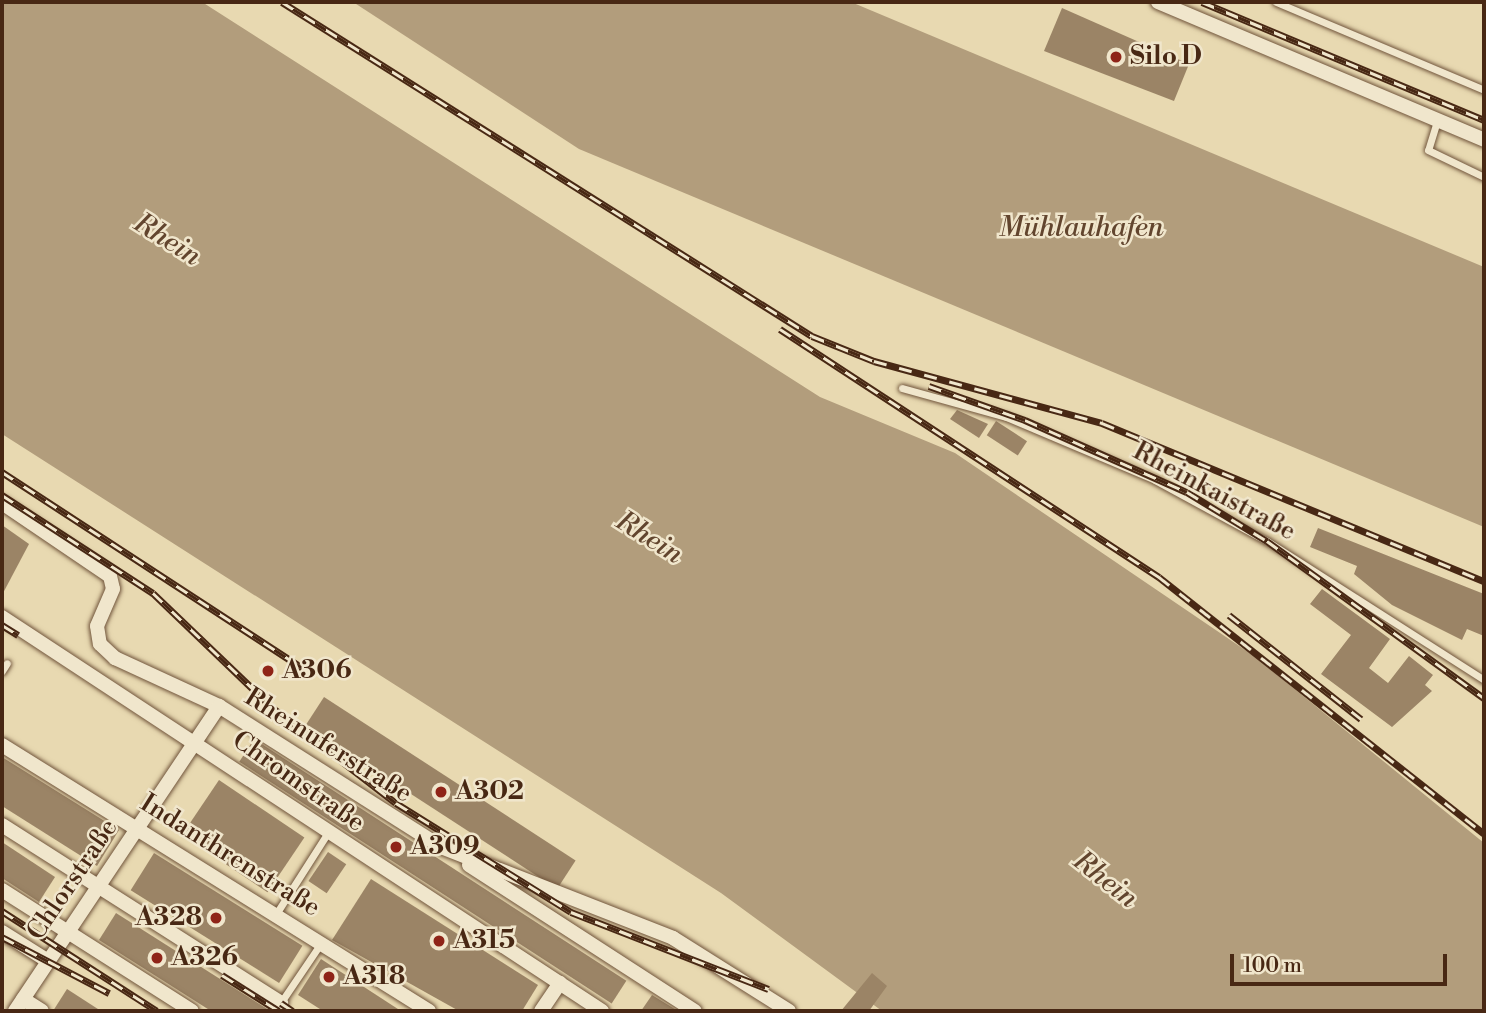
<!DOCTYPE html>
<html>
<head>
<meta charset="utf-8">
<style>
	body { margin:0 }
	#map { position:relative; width:1486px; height:1013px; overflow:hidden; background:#e8d9b1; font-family:"Libre Bodoni",serif }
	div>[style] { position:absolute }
	.water>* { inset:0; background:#b29d7c }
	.building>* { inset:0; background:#9b8466; transform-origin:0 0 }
	.roads { filter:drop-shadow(0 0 2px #70543b) drop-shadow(0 0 2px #70543b) }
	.service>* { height:7px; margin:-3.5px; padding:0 3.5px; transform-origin:3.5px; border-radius:3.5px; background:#f0e6cc }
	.minor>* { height:14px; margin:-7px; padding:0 7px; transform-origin:7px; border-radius:7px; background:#f0e6cc }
	.rail>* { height:7px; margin-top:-3.5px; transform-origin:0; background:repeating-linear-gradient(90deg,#f0e6cc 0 13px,#482814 0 26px); box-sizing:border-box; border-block:2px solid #482814 }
	.dots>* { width:19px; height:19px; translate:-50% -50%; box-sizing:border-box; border:4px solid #f0e6cc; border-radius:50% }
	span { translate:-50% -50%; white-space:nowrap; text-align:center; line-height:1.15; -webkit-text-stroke:5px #f0e6cc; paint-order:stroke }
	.poi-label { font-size:26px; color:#482814; font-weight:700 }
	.left { translate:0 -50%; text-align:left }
	.right { translate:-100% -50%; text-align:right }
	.street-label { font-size:26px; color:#482814 }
	.water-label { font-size:28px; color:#62452e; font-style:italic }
	.frame { position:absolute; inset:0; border:4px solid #482814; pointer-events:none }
	.scale { position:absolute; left:1230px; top:954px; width:217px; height:32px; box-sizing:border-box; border:4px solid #482814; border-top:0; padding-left:9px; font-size:21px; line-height:24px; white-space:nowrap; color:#482814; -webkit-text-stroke:5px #f0e6cc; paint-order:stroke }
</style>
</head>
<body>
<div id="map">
	<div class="water">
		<div style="clip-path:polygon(2px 2px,202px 2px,820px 397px,955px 453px,1254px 656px,1484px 843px,1484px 1011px,882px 1011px,721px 893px,2px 434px)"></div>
		<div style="clip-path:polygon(353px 2px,851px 2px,1484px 267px,1484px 527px,579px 149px)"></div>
	</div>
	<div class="building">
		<div style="clip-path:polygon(1062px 8px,1189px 64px,1174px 101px,1044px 51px)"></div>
		<div style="clip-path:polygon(957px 410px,988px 424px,979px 438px,950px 419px)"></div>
		<div style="left:996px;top:421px;width:37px;height:17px;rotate:33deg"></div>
		<div style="clip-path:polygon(2px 525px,29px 544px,2px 595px)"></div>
		<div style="clip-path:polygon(1318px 528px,1484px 594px,1484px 636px,1467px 629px,1462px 640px,1392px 605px,1354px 574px,1357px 566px,1310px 547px)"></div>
		<div style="clip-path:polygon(1322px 589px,1390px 639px,1369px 668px,1388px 683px,1409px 656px,1433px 675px,1425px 685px,1432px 691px,1392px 727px,1321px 674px,1351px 635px,1310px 604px)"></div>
		<div style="left:324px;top:697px;width:300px;height:34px;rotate:33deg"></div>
		<div style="left:254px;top:739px;width:444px;height:27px;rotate:33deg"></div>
		<div style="clip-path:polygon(2px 757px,119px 830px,97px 866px,2px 806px)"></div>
		<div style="left:219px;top:780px;width:103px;height:66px;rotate:34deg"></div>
		<div style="clip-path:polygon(2px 842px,55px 877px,39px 902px,2px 878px)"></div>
		<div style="left:328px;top:852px;width:22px;height:35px;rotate:34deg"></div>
		<div style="left:154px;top:853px;width:175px;height:44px;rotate:32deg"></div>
		<div style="clip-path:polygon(371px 879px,538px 985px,522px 1011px,459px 1011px,332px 940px)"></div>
		<div style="clip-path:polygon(116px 913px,269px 1010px,269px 1011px,211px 1011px,99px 940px)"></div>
		<div style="clip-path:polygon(321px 959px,401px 1011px,323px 1011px,298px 995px)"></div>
		<div style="clip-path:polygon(872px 973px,887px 986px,869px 1011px,841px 1011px)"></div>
		<div style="clip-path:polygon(67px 989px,101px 1011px,53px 1011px)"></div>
		<div style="clip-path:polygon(652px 995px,678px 1011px,641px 1011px)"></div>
	</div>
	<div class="roads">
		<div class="service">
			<div style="left:1276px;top:2px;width:226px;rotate:22.9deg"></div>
			<div style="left:1437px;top:121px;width:30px;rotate:107deg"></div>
			<div style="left:1428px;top:150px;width:62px;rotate:25.7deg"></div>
			<div style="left:902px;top:388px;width:108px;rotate:15.6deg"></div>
			<div style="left:1006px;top:417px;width:162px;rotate:22.9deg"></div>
			<div style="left:1155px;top:480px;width:128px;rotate:28.6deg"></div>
			<div style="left:1267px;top:541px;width:258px;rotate:32.6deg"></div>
			<div style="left:2px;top:671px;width:9px;rotate:-58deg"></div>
			<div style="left:276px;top:914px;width:95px;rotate:-57.5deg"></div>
			<div style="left:275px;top:1011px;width:82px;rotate:-55.9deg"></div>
		</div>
		<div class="minor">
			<div style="left:1158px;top:2px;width:354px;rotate:22.9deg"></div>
			<div style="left:2px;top:503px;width:130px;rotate:34.1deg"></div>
			<div style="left:110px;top:576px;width:13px;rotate:77deg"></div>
			<div style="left:113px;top:589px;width:40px;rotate:113.4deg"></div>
			<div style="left:97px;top:626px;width:18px;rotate:81deg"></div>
			<div style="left:100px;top:644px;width:21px;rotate:43deg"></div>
			<div style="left:115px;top:658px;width:115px;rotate:24.8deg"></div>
			<div style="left:219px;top:706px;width:263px;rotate:32.4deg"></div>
			<div style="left:441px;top:847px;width:249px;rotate:21.4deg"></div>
			<div style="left:673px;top:938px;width:137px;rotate:32.2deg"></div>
			<div style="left:2px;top:617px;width:718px;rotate:33.29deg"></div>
			<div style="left:2px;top:745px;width:503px;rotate:31.92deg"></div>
			<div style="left:2px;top:825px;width:331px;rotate:32.5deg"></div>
			<div style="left:469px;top:865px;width:269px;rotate:32.9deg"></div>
			<div style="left:2px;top:890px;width:225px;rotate:32.5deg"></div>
			<div style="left:2px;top:932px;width:54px;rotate:32.2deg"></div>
			<div style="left:23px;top:999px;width:22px;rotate:32deg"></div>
			<div style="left:15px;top:1011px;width:367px;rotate:-56.2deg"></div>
			<div style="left:541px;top:1011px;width:34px;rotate:-56deg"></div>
		</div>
	</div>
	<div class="rail">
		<div style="left:282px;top:2px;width:626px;rotate:32.22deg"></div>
		<div style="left:812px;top:336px;width:67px;rotate:22deg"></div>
		<div style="left:874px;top:361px;width:236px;rotate:15.2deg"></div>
		<div style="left:1102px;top:423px;width:413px;rotate:22.5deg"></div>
		<div style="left:1202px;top:2px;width:306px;rotate:22.7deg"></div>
		<div style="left:780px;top:329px;width:453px;rotate:33.2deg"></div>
		<div style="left:1159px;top:577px;width:414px;rotate:38.3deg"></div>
		<div style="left:929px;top:386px;width:102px;rotate:19.5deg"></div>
		<div style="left:1025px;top:420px;width:177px;rotate:24deg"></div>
		<div style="left:1187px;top:492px;width:94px;rotate:31.5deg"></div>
		<div style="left:1267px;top:541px;width:268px;rotate:35.9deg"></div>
		<div style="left:2px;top:472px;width:363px;rotate:33.1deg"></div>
		<div style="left:2px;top:495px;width:180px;rotate:33deg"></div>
		<div style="left:153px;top:593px;width:166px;rotate:43.8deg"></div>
		<div style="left:273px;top:708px;width:155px;rotate:37.7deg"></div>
		<div style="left:396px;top:803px;width:206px;rotate:31.9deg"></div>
		<div style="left:571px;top:912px;width:212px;rotate:21.3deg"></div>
		<div style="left:1229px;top:615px;width:168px;rotate:38.2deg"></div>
		<div style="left:2px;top:625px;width:19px;rotate:32deg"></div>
		<div style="left:2px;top:911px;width:184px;rotate:32.8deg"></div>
		<div style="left:2px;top:937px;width:121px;rotate:27.6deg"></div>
		<div style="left:222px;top:975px;width:67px;rotate:32.3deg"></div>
		<div style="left:281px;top:1003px;width:14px;rotate:34deg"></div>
	</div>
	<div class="dots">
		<div style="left:1116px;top:57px;background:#8f2418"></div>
		<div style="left:268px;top:671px;background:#8f2418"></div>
		<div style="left:441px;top:792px;background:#8f2418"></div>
		<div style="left:396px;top:847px;background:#8f2418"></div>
		<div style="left:216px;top:918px;background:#8f2418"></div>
		<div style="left:439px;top:941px;background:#8f2418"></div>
		<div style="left:157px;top:958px;background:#8f2418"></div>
		<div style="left:329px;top:977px;background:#8f2418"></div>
	</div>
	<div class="poi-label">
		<span class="left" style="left:1130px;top:57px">Silo D</span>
		<span class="left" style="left:282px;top:671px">A306</span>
		<span class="left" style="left:455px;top:792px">A302</span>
		<span class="left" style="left:410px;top:847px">A309</span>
		<span class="right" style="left:202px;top:918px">A328</span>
		<span class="left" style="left:453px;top:941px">A315</span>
		<span class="left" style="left:171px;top:958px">A326</span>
		<span class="left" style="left:343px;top:977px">A318</span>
	</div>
	<div class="street-label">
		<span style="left:1214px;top:492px;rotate:28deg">Rheinkaistraße</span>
		<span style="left:328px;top:746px;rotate:32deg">Rheinuferstraße</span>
		<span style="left:298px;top:782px;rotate:35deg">Chromstraße</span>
		<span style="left:230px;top:856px;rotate:32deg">Indanthrenstraße</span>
		<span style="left:73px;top:880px;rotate:-56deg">Chlorstraße</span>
	</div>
	<div class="water-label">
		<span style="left:1081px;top:228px">Mühlauhafen</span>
		<span style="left:167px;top:240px;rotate:32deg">Rhein</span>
		<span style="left:649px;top:538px;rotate:32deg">Rhein</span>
		<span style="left:1105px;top:880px;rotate:38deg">Rhein</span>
	</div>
	<div class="frame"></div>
	<div class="scale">100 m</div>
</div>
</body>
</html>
